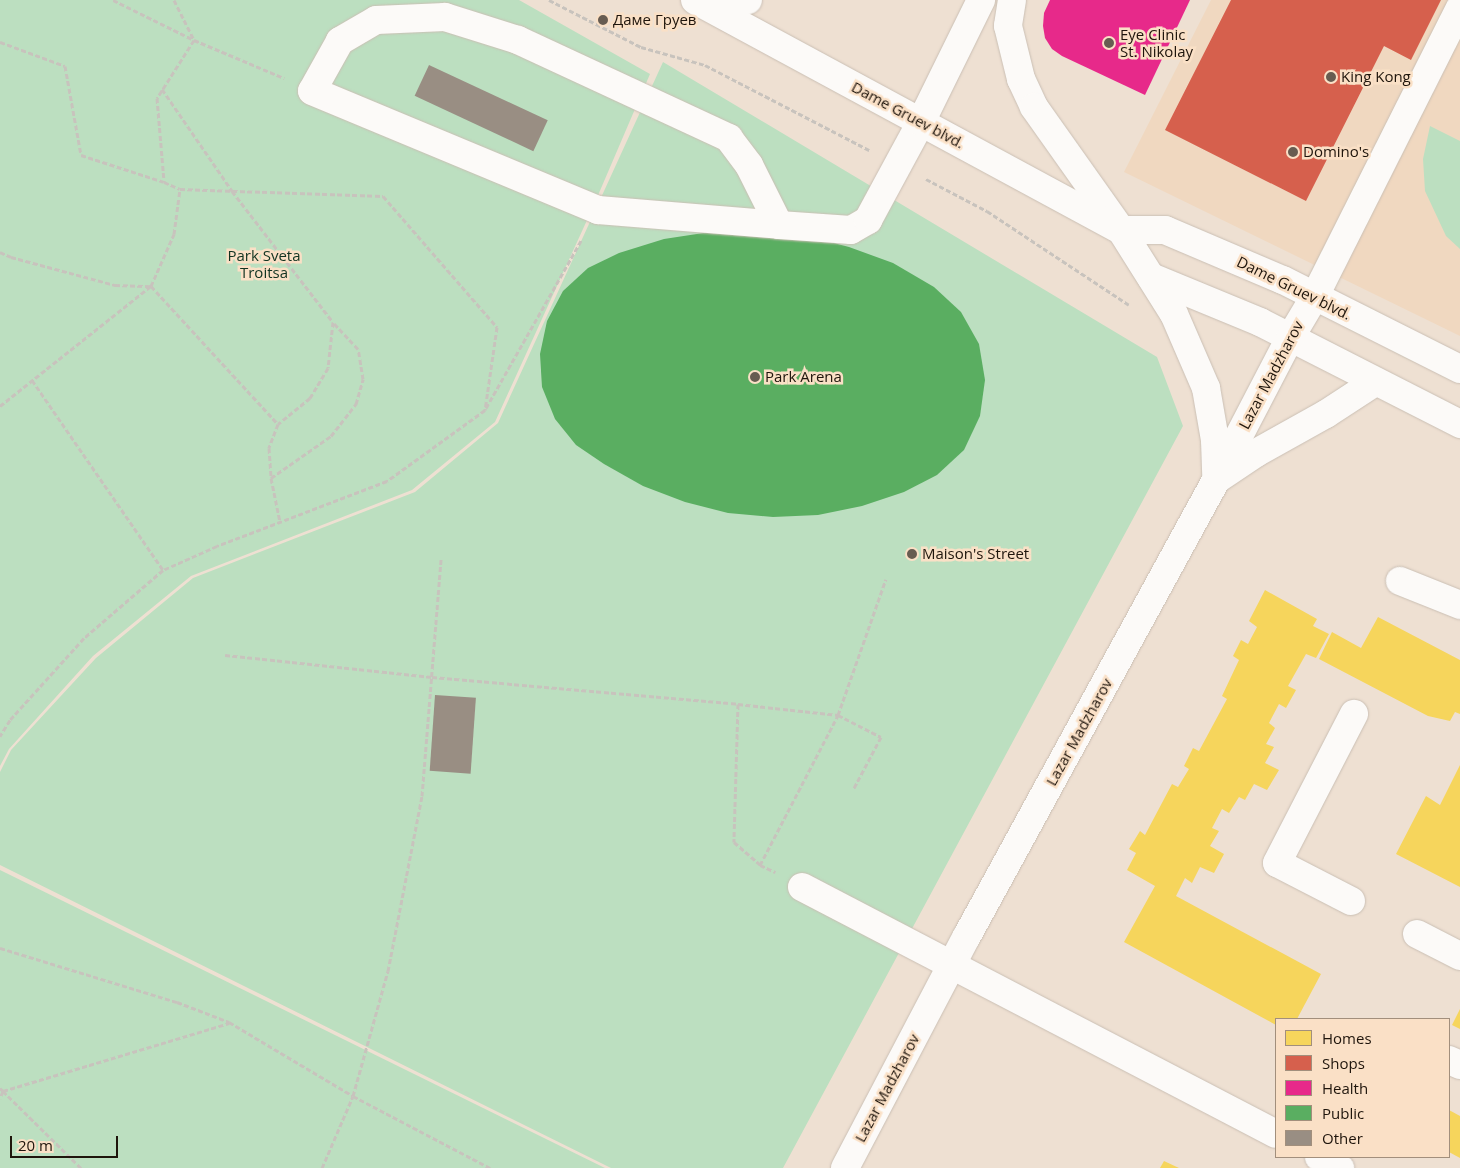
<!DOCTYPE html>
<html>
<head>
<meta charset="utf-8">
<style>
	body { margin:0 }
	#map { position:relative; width:1460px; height:1168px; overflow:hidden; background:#eee0d2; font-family:"Open Sans",sans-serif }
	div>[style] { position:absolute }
	.built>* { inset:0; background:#f0d8c0 }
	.green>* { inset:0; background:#bcdfc0 }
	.homes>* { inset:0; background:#f6d55c }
	.shops>* { inset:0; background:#d6604d }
	.health>* { inset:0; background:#e7298a }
	.public>* { inset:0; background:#5aae61 }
	.building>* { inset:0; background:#998e83; transform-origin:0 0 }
	.path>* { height:3px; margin-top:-1.5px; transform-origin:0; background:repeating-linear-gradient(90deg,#c8c3bd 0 5px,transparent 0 7.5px) }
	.roads { filter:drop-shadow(0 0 1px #cabfb4) drop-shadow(0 0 1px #cabfb4) }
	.minor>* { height:28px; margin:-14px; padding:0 14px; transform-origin:14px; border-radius:14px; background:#fcfaf8 }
	.major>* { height:28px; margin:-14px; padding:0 14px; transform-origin:14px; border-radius:14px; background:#fcfaf8 }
	.dots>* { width:14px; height:14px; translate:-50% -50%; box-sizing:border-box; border:2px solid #fae0c6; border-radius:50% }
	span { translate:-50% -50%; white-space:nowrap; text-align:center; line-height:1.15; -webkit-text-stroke:5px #fae0c6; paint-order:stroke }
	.poi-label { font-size:15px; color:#1f150c }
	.left { translate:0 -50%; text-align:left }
	.street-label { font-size:15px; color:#1f150c }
	.park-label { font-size:15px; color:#113321 }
	.legend { position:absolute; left:1275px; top:1018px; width:175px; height:140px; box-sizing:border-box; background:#fae0c6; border:1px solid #a28f7c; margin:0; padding:6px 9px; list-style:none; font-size:15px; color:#1f150c }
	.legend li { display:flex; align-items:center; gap:10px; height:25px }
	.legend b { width:25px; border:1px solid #a28f7c }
	.scale { position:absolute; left:10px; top:1136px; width:108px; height:22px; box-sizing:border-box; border:2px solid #1f150c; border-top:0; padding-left:6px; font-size:15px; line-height:18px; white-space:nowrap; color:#1f150c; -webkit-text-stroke:4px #fae0c6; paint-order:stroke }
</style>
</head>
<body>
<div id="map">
	<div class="built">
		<div style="clip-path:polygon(1211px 0,1460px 0,1460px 336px,1124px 172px)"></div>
	</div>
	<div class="green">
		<div style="clip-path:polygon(0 0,519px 0,650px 74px,593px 207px,495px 422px,412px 490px,191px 576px,93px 656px,9px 749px,0 766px)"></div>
		<div style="clip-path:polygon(663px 62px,1157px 357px,1183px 426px,783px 1168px,611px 1168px,0 865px,0 772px,11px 750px,96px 658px,193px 578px,415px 492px,498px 423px)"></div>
		<div style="clip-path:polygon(1430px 126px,1460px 141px,1460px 249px,1446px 236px,1425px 191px,1423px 159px)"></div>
		<div style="clip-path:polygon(0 870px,605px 1168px,0 1168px)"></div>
	</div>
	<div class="homes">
		<div style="clip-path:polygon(1265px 590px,1317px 619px,1313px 626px,1329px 634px,1316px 658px,1306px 654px,1288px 686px,1296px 690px,1286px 708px,1279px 704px,1269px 723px,1275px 728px,1266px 744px,1274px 747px,1265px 763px,1279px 770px,1267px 790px,1254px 784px,1245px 800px,1239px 797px,1229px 813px,1222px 809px,1212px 828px,1219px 831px,1210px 846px,1224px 854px,1214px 873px,1200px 867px,1192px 883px,1185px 878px,1176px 896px,1321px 974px,1297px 1019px,1276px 1019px,1276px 1025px,1124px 942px,1155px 886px,1127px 870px,1136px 853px,1129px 849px,1140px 831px,1145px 835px,1172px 784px,1178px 787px,1189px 769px,1184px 766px,1193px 748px,1199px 751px,1227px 699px,1222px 696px,1239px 660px,1233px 656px,1241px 640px,1248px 644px,1257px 627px,1249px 621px)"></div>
		<div style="clip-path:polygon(1378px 617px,1460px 660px,1460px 714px,1455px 712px,1450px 721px,1428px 716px,1319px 659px,1332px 632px,1361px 648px)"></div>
		<div style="clip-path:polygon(1460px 765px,1460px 887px,1396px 854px,1426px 796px,1440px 805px)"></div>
		<div style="clip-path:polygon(1460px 1009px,1460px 1029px,1452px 1025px)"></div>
		<div style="clip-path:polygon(1449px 1110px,1460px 1116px,1460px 1158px,1449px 1152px)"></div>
		<div style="clip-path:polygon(1164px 1161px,1179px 1168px,1160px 1168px)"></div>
	</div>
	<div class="shops">
		<div style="clip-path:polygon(1231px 0,1441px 0,1411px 60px,1384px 46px,1306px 201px,1165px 130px)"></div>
	</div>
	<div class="health">
		<div style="clip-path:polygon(1050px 0,1190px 0,1145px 95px,1062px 56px,1052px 49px,1045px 38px,1043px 26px,1044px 13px)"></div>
	</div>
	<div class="public">
		<div style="clip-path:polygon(710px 232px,804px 235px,849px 247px,893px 263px,934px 287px,961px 312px,979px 344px,985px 380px,980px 416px,964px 450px,937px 475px,904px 492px,862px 506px,818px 515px,773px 517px,728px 513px,685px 502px,643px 486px,604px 464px,576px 445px,555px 419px,542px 387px,540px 354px,547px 321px,563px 291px,588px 268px,619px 253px,664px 239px)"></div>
	</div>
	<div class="building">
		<div style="left:429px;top:65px;width:131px;height:34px;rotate:25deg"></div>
		<div style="left:435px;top:695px;width:41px;height:76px;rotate:4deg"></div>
	</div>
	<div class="path">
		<div style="left:113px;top:0;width:90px;rotate:26.3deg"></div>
		<div style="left:194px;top:40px;width:69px;rotate:122.5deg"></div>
		<div style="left:157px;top:98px;width:84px;rotate:85.2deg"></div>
		<div style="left:164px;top:182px;width:17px;rotate:24deg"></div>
		<div style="left:174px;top:0;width:45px;rotate:63.4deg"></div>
		<div style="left:194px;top:40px;width:98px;rotate:22.9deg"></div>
		<div style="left:549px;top:0;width:103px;rotate:27.1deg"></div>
		<div style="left:641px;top:47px;width:66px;rotate:15.7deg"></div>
		<div style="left:705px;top:65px;width:185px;rotate:27.4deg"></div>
		<div style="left:0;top:42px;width:69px;rotate:20.3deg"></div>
		<div style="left:65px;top:66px;width:90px;rotate:79.8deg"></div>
		<div style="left:81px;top:155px;width:87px;rotate:18deg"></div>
		<div style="left:162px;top:89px;width:124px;rotate:55.5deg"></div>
		<div style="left:232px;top:191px;width:165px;rotate:52.4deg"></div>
		<div style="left:333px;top:322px;width:46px;rotate:96.2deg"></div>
		<div style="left:328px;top:368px;width:35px;rotate:121deg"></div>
		<div style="left:310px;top:398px;width:41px;rotate:140.9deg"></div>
		<div style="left:278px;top:424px;width:26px;rotate:111deg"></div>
		<div style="left:269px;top:448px;width:30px;rotate:86deg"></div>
		<div style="left:271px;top:478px;width:45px;rotate:78.4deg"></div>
		<div style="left:926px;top:179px;width:69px;rotate:27.7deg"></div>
		<div style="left:987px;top:211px;width:170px;rotate:33.5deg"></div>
		<div style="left:0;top:252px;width:12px;rotate:24deg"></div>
		<div style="left:11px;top:257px;width:108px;rotate:15.1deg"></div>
		<div style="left:115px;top:285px;width:36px;rotate:2deg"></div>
		<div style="left:151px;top:286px;width:57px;rotate:-66.1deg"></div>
		<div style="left:174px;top:234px;width:45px;rotate:-82.4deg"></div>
		<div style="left:180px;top:189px;width:203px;rotate:2deg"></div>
		<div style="left:383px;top:196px;width:174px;rotate:49deg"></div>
		<div style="left:497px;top:327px;width:84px;rotate:98.2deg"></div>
		<div style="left:485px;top:410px;width:121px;rotate:144.1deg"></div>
		<div style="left:387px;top:481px;width:182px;rotate:159.1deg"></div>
		<div style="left:217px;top:546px;width:59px;rotate:156deg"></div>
		<div style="left:163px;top:570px;width:104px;rotate:139.3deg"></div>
		<div style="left:84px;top:638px;width:110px;rotate:132.1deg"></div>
		<div style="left:10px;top:720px;width:19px;rotate:122deg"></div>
		<div style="left:32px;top:380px;width:231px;rotate:55.4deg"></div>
		<div style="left:0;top:406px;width:193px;rotate:-38.5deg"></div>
		<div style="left:151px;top:286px;width:188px;rotate:47.4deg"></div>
		<div style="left:486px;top:408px;width:194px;rotate:-60.4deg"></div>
		<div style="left:271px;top:478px;width:73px;rotate:-35deg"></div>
		<div style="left:331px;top:436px;width:41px;rotate:-52deg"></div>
		<div style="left:356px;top:404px;width:26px;rotate:-74deg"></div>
		<div style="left:363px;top:379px;width:30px;rotate:-99deg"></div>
		<div style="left:358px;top:349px;width:37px;rotate:-133deg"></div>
		<div style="left:225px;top:655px;width:208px;rotate:6.1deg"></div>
		<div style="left:432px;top:677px;width:307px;rotate:5deg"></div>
		<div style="left:738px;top:704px;width:101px;rotate:6.3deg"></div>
		<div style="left:838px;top:715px;width:48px;rotate:27.1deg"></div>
		<div style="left:881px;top:737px;width:58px;rotate:117.9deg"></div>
		<div style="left:738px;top:704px;width:138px;rotate:91.7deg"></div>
		<div style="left:734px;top:842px;width:35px;rotate:41deg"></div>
		<div style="left:760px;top:865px;width:17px;rotate:25deg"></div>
		<div style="left:760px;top:865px;width:169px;rotate:-62.5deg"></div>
		<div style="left:838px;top:715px;width:144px;rotate:-70.6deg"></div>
		<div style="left:0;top:948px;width:185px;rotate:17deg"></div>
		<div style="left:177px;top:1002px;width:56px;rotate:21deg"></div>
		<div style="left:229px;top:1022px;width:144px;rotate:30.8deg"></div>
		<div style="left:353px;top:1096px;width:155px;rotate:27.7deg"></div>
		<div style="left:0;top:1088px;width:4px;rotate:45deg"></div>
		<div style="left:3px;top:1091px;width:8px;rotate:113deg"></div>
		<div style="left:81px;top:1168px;width:110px;rotate:-135.4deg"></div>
		<div style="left:3px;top:1091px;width:236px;rotate:-16.7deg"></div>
		<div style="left:322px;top:1168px;width:78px;rotate:-66.7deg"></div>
		<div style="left:353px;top:1096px;width:130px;rotate:-74.4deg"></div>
		<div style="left:388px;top:971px;width:178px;rotate:-79deg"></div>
		<div style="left:422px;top:796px;width:239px;rotate:-85.4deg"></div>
	</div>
	<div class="roads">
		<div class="minor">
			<div style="left:1012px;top:0;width:26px;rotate:99deg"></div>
			<div style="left:1008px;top:26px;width:55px;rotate:76.2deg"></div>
			<div style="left:1021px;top:79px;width:31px;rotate:65deg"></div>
			<div style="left:1034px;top:107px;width:151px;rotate:54.7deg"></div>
			<div style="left:698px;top:2px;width:50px;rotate:-2.3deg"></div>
			<div style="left:779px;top:225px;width:67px;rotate:-116.6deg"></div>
			<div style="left:749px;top:165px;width:34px;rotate:-127deg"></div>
			<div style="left:729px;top:138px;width:233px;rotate:-155.1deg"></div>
			<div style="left:518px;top:40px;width:77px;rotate:-162.5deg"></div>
			<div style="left:445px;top:17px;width:69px;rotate:177.5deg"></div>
			<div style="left:376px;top:20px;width:42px;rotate:149.7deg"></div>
			<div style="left:340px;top:41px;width:57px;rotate:119.2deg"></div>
			<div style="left:312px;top:91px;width:310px;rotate:22.6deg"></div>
			<div style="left:598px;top:210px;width:182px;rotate:4.7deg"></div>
			<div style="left:779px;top:225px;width:72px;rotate:4deg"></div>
			<div style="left:851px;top:230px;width:20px;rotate:-30deg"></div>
			<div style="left:868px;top:220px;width:111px;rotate:-61.6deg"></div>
			<div style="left:921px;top:122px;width:136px;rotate:-63.8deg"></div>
			<div style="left:1315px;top:296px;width:322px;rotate:-63.3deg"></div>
			<div style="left:1400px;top:581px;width:65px;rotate:21.8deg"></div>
			<div style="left:802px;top:887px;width:534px;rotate:27.52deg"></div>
			<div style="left:1351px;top:901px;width:83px;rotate:-152.8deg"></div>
			<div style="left:1277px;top:863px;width:168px;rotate:-62.7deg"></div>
			<div style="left:1417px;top:934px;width:48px;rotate:27.1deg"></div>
			<div style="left:1449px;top:1060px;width:12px;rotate:24deg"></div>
			<div style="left:1319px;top:1157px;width:24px;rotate:28deg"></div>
		</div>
		<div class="major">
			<div style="left:695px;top:0;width:484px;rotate:28.4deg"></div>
			<div style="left:1121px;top:230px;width:44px"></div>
			<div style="left:1165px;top:230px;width:128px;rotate:23deg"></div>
			<div style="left:1283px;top:280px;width:198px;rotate:26.7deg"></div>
			<div style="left:1121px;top:230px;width:99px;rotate:57.8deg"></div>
			<div style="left:1174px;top:314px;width:81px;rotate:66.6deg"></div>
			<div style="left:1206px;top:388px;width:53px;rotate:80.2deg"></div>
			<div style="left:1215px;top:440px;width:36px;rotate:88deg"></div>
			<div style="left:1151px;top:277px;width:118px;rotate:22.4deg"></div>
			<div style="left:1260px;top:322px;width:225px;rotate:27deg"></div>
			<div style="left:1219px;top:478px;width:45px;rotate:-34deg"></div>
			<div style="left:1256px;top:453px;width:80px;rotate:-29.1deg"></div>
			<div style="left:1326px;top:414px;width:59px;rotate:-33.1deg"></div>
			<div style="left:845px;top:1168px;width:262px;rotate:-62.3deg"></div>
			<div style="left:967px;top:936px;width:520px;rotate:-61.36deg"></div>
			<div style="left:1216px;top:480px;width:160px;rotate:-62.5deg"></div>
			<div style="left:1290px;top:338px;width:49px;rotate:-59.2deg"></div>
		</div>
	</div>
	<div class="dots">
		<div style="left:603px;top:20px;background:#675c51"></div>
		<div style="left:1109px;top:43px;background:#675c51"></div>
		<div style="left:1331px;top:77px;background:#675c51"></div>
		<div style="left:1293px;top:152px;background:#675c51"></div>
		<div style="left:755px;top:377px;background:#675c51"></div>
		<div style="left:912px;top:554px;background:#675c51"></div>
	</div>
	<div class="poi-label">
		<span class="left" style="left:613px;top:20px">Даме Груев</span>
		<span class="left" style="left:1120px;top:43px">Eye Clinic<br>St. Nikolay</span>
		<span class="left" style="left:1341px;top:77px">King Kong</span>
		<span class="left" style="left:1303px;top:152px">Domino's</span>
		<span class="left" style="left:765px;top:377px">Park Arena</span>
		<span class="left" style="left:922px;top:554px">Maison's Street</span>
	</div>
	<div class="street-label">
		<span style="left:908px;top:115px;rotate:28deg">Dame Gruev blvd.</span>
		<span style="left:1294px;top:288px;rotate:26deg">Dame Gruev blvd.</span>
		<span style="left:1271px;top:375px;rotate:-62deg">Lazar Madzharov</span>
		<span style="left:1079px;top:732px;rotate:-61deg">Lazar Madzharov</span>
		<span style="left:887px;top:1088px;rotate:-62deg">Lazar Madzharov</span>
	</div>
	<div class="park-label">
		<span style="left:264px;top:264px">Park Sveta<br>Troitsa</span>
	</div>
	<ul class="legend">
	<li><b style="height:14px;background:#f6d55c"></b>Homes</li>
	<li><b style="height:14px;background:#d6604d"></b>Shops</li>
	<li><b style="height:14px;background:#e7298a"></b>Health</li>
	<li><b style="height:14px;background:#5aae61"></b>Public</li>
	<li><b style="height:14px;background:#998e83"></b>Other</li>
	</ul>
	<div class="scale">20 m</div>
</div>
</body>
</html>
